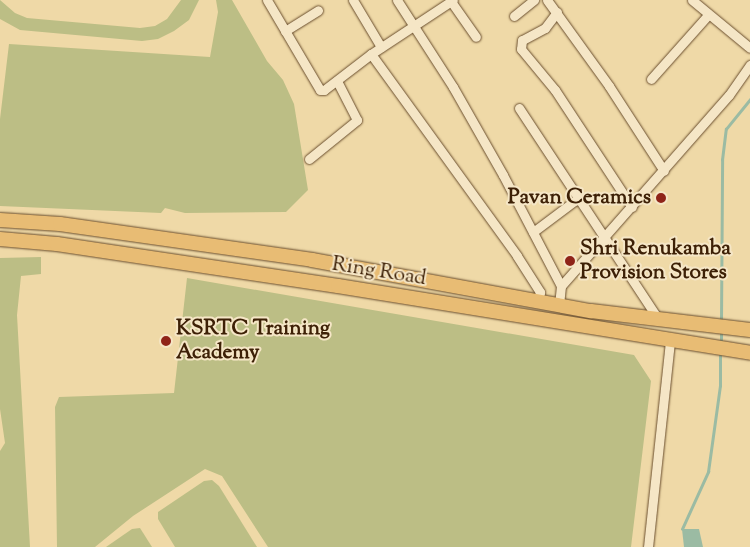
<!DOCTYPE html>
<html>
<head>
<meta charset="utf-8">
<style>
	body { margin:0 }
	#map { position:relative; width:750px; height:547px; overflow:hidden; background:#efd9a7; font-family:"Sorts Mill Goudy",serif }
	div>[style] { position:absolute }
	.green>* { inset:0; background:#bcbe85 }
	.water>* { inset:0; background:#9bbba3 }
	.stream>* { height:2.5px; margin:-1.25px; padding:0 1.25px; transform-origin:1.25px; border-radius:1.25px; background:#9bbba3 }
	.roads { filter:drop-shadow(0 0 1px #6a4e2e) drop-shadow(0 0 1px #6a4e2e) }
	.minor>* { height:9px; margin:-4.5px; padding:0 4.5px; transform-origin:4.5px; border-radius:4.5px; background:#f5e6c6 }
	.primary>* { height:14px; margin:-7px; padding:0 7px; transform-origin:7px; border-radius:7px; background:#e8bc74 }
	.dots>* { width:14px; height:14px; translate:-50% -50%; box-sizing:border-box; border:2px solid #f5e6c6; border-radius:50% }
	span { translate:-50% -50%; white-space:nowrap; text-align:center; line-height:1.15; -webkit-text-stroke:4px #f5e6c6; paint-order:stroke }
	.poi-label { font-size:21px; color:#3d2006; font-weight:700 }
	.right { translate:-100% -50%; text-align:right }
	.left { translate:0 -50%; text-align:left }
	.street-label { font-size:21px; color:#3d2006 }
</style>
</head>
<body>
<div id="map">
	<div class="green">
		<div style="clip-path:polygon(0 0,15px 13px,27px 18px,140px 28px,155px 26px,167px 19px,181px 0,199px 0,189px 20px,174px 31px,158px 39px,142px 41px,20px 30px,0 19px)"></div>
		<div style="clip-path:polygon(216px 0,232px 0,267px 61px,283px 80px,294px 104px,308px 190px,286px 212px,185px 213px,165px 208px,161px 213px,0 206px,0 119px,9px 44px,210px 57px,218px 12px)"></div>
		<div style="clip-path:polygon(41px 257px,41px 274px,21px 276px,17px 315px,30px 547px,0 547px,0 451px,5px 443px,0 409px,0 258px)"></div>
		<div style="clip-path:polygon(187px 278px,634px 355px,651px 381px,631px 547px,268px 547px,222px 476px,205px 469px,133px 516px,95px 547px,57px 547px,55px 407px,59px 397px,174px 393px)"></div>
		<div style="clip-path:polygon(212px 480px,219px 486px,257px 547px,175px 547px,158px 519px,158px 512px,204px 481px)"></div>
		<div style="clip-path:polygon(140px 528px,152px 547px,106px 547px,132px 529px)"></div>
	</div>
	<div class="water">
		<div style="clip-path:polygon(682px 529px,699px 529px,703px 547px,684px 547px)"></div>
	</div>
	<div class="stream">
		<div style="left:721px;top:321px;width:161px;rotate:-89.6deg"></div>
		<div style="left:722px;top:160px;width:31px;rotate:-83deg"></div>
		<div style="left:726px;top:129px;width:38px;rotate:-51deg"></div>
		<div style="left:721px;top:343px;width:12px;rotate:-90deg"></div>
		<div style="left:682px;top:529px;width:63px;rotate:-65.5deg"></div>
		<div style="left:708px;top:472px;width:87px;rotate:-82.1deg"></div>
		<div style="left:720px;top:386px;width:32px;rotate:-90deg"></div>
	</div>
	<div class="roads">
		<div class="minor">
			<div style="left:267px;top:0;width:104px;rotate:59.5deg"></div>
			<div style="left:320px;top:90px;width:4px"></div>
			<div style="left:324px;top:90px;width:59px;rotate:-37.5deg"></div>
			<div style="left:371px;top:54px;width:249px;rotate:54.1deg"></div>
			<div style="left:517px;top:256px;width:43px;rotate:57.4deg"></div>
			<div style="left:540px;top:292px;width:10px;rotate:101deg"></div>
			<div style="left:353px;top:0;width:55px;rotate:59.2deg"></div>
			<div style="left:397px;top:0;width:103px;rotate:57.2deg"></div>
			<div style="left:453px;top:87px;width:101px;rotate:60.4deg"></div>
			<div style="left:503px;top:175px;width:125px;rotate:62.4deg"></div>
			<div style="left:561px;top:286px;width:19px;rotate:96deg"></div>
			<div style="left:450px;top:0;width:45px;rotate:54.9deg"></div>
			<div style="left:547px;top:0;width:106px;rotate:54.2deg"></div>
			<div style="left:609px;top:86px;width:101px;rotate:57.1deg"></div>
			<div style="left:692px;top:0;width:75px;rotate:39.6deg"></div>
			<div style="left:557px;top:12px;width:20px;rotate:127deg"></div>
			<div style="left:545px;top:28px;width:26px;rotate:152deg"></div>
			<div style="left:522px;top:40px;width:9px;rotate:96deg"></div>
			<div style="left:521px;top:49px;width:53px;rotate:50.3deg"></div>
			<div style="left:555px;top:90px;width:140px;rotate:56.7deg"></div>
			<div style="left:514px;top:16px;width:26px;rotate:-39deg"></div>
			<div style="left:285px;top:31px;width:39px;rotate:-32deg"></div>
			<div style="left:371px;top:54px;width:98px;rotate:-33.4deg"></div>
			<div style="left:651px;top:79px;width:86px;rotate:-48.3deg"></div>
			<div style="left:519px;top:108px;width:254px;rotate:56.6deg"></div>
			<div style="left:309px;top:159px;width:62px;rotate:-39.1deg"></div>
			<div style="left:357px;top:120px;width:44px;rotate:-117.1deg"></div>
			<div style="left:533px;top:232px;width:55px;rotate:-36.9deg"></div>
			<div style="left:561px;top:286px;width:254px;rotate:-48.7deg"></div>
			<div style="left:729px;top:95px;width:37px;rotate:-55deg"></div>
			<div style="left:648px;top:547px;width:207px;rotate:-83.9deg"></div>
		</div>
		<div class="primary">
			<div style="left:0;top:220px;width:60px;rotate:3.8deg"></div>
			<div style="left:60px;top:224px;width:255px;rotate:8.1deg"></div>
			<div style="left:312px;top:260px;width:284px;rotate:10.4deg"></div>
			<div style="left:591px;top:311px;width:160px;rotate:6.8deg"></div>
			<div style="left:0;top:239px;width:57px;rotate:5deg"></div>
			<div style="left:57px;top:244px;width:284px;rotate:8.5deg"></div>
			<div style="left:338px;top:286px;width:417px;rotate:9.2deg"></div>
		</div>
	</div>
	<div class="dots">
		<div style="left:661px;top:198px;background:#8f2418"></div>
		<div style="left:570px;top:261px;background:#8f2418"></div>
		<div style="left:166px;top:341px;background:#8f2418"></div>
	</div>
	<div class="poi-label">
		<span class="right" style="left:651px;top:198px">Pavan Ceramics</span>
		<span class="left" style="left:580px;top:261px">Shri Renukamba<br>Provision Stores</span>
		<span class="left" style="left:176px;top:341px">KSRTC Training<br>Academy</span>
	</div>
	<div class="street-label">
		<span style="left:379px;top:272px;rotate:9deg">Ring Road</span>
	</div>
</div>
</body>
</html>
